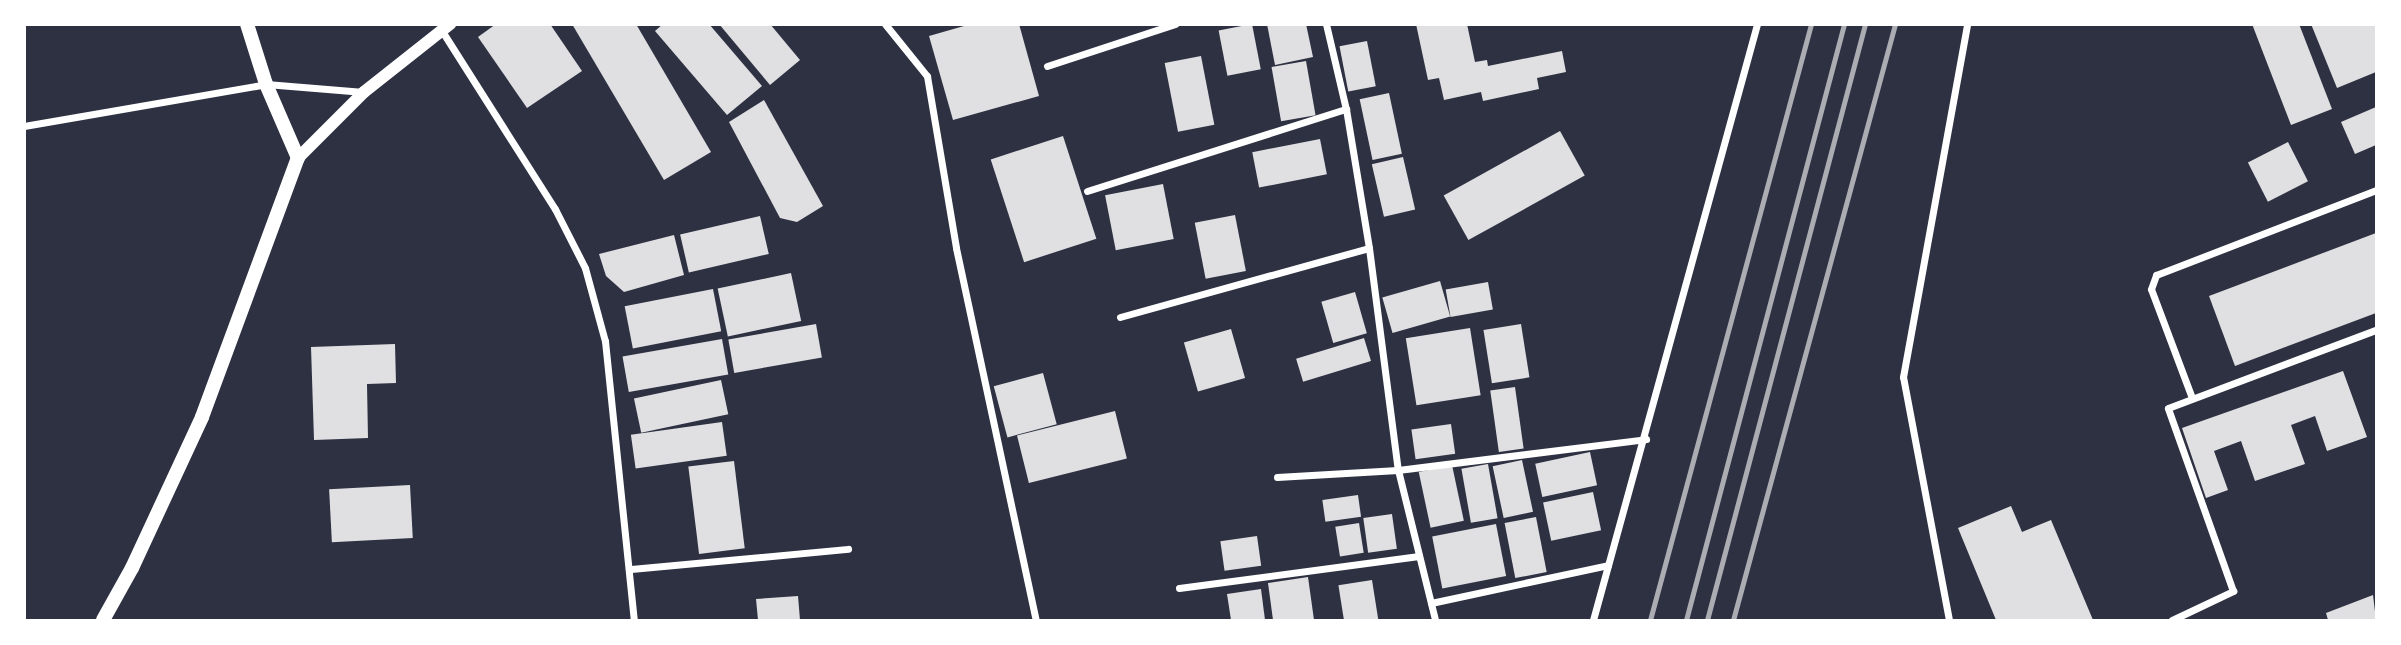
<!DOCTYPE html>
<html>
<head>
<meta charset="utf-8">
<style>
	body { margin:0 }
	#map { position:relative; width:2401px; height:645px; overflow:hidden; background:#2d3142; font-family:Figtree,sans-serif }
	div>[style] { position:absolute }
	.building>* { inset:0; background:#e0e0e3; transform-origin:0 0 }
	.minor>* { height:7px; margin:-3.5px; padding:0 3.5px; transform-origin:3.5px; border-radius:3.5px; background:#fff }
	.tertiary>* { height:12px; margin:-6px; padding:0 6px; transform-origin:6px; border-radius:6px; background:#fff }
	.secondary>* { height:14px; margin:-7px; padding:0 7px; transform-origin:7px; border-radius:7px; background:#fff }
	.rail>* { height:5px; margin:-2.5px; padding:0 2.5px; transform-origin:2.5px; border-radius:2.5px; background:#abadb3 }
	span { translate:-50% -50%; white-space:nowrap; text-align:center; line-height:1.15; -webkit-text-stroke:7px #fff; paint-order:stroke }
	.frame { position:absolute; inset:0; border:26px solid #fff; pointer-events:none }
</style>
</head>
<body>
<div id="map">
	<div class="building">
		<div style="clip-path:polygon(496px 24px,550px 24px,582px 71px,527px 108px,478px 37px)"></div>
		<div style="clip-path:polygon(572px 24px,636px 24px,711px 152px,664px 180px)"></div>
		<div style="clip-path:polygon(663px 24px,709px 24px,762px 86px,727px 115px,655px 31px)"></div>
		<div style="clip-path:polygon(719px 24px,770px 24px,800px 60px,770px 85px)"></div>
		<div style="clip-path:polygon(971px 24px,1019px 24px,1039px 96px,953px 120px,929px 36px)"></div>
		<div style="left:1252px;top:24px;width:46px;height:34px;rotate:79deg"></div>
		<div style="clip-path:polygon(1267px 24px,1306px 24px,1313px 57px,1275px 65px)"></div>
		<div style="clip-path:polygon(1416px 24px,1467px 24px,1475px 62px,1487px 60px,1488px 66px,1562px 51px,1566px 72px,1537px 78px,1539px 89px,1483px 101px,1481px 92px,1444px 100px,1439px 78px,1428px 80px)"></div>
		<div style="clip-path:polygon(2252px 24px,2299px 24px,2332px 109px,2291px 125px)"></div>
		<div style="clip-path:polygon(2311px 24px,2376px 24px,2376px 72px,2337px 88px)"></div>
		<div style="left:1367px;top:41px;width:46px;height:28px;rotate:79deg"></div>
		<div style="left:1201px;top:56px;width:70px;height:37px;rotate:79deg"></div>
		<div style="left:1306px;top:61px;width:55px;height:35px;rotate:80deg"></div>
		<div style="left:1389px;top:93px;width:62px;height:30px;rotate:78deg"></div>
		<div style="clip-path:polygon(764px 100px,823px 206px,797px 222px,780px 218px,729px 122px)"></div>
		<div style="clip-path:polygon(2376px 107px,2376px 145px,2355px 154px,2341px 122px)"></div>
		<div style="left:1560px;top:131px;width:51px;height:133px;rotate:61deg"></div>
		<div style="left:1063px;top:136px;width:108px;height:76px;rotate:72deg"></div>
		<div style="left:1320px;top:139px;width:36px;height:69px;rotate:79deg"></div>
		<div style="left:2288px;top:142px;width:44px;height:45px;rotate:63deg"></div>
		<div style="left:1403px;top:157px;width:54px;height:32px;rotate:77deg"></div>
		<div style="left:1163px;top:184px;width:56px;height:59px;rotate:79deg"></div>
		<div style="left:1235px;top:215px;width:57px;height:41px;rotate:79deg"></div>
		<div style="left:760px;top:216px;width:39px;height:82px;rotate:77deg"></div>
		<div style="clip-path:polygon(2376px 233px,2376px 313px,2235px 366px,2209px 296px)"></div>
		<div style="clip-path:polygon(674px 235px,684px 275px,624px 292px,606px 276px,599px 254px)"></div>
		<div style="left:791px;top:273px;width:49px;height:75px;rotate:78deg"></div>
		<div style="left:1440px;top:281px;width:37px;height:60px;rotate:74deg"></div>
		<div style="left:1488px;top:282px;width:28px;height:43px;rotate:80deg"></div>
		<div style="left:713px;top:289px;width:43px;height:90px;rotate:79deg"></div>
		<div style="left:1355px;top:292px;width:43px;height:35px;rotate:74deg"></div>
		<div style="left:816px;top:324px;width:34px;height:89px;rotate:80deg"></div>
		<div style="left:1521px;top:324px;width:54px;height:38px;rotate:81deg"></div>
		<div style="left:1470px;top:328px;width:68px;height:65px;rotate:81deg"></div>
		<div style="left:1231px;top:329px;width:51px;height:49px;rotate:74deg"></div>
		<div style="left:1364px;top:338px;width:24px;height:71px;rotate:73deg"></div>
		<div style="left:722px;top:339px;width:36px;height:101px;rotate:80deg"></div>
		<div style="clip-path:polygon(395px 344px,396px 383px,367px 384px,368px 438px,314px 440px,311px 347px)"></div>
		<div style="clip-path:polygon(2343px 371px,2367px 437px,2327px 451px,2315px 416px,2291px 425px,2305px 464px,2255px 481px,2241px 441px,2214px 451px,2228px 490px,2206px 498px,2182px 428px)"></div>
		<div style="left:1043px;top:373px;width:53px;height:51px;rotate:75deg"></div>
		<div style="left:721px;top:380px;width:35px;height:89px;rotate:78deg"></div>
		<div style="left:1515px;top:387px;width:62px;height:25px;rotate:82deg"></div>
		<div style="left:1115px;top:411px;width:49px;height:101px;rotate:76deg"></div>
		<div style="left:722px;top:422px;width:34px;height:92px;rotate:82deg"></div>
		<div style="left:1451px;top:424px;width:30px;height:40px;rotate:82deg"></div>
		<div style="left:1590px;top:452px;width:34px;height:56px;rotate:78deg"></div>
		<div style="left:1522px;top:460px;width:53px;height:30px;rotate:78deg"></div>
		<div style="left:734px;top:461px;width:88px;height:46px;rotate:83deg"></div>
		<div style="left:1488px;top:464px;width:55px;height:27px;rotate:80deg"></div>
		<div style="left:1452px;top:465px;width:57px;height:34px;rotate:78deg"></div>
		<div style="left:410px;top:485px;width:53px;height:81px;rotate:87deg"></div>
		<div style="left:1593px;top:492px;width:39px;height:51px;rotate:78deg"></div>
		<div style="left:1358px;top:495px;width:22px;height:36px;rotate:82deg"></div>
		<div style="clip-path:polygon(2011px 506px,2022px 532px,2051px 520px,2093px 620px,1996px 620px,1958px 528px)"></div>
		<div style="left:1392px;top:514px;width:35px;height:29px;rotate:82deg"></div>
		<div style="left:1536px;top:517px;width:56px;height:32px;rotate:79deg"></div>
		<div style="left:1359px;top:523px;width:30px;height:24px;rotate:81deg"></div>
		<div style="left:1496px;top:524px;width:53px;height:65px;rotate:79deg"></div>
		<div style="left:1257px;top:536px;width:30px;height:37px;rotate:82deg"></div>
		<div style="clip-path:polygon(1308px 577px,1314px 620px,1273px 620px,1268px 583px)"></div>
		<div style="left:1372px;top:580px;width:40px;height:34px;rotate:81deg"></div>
		<div style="clip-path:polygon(1261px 589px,1265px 620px,1231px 620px,1227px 594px)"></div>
		<div style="clip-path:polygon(2373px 595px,2376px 620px,2328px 620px,2326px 613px)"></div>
		<div style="clip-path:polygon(798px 596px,800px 620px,758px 620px,756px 599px)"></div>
	</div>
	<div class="minor">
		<div style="left:885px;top:24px;width:67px;rotate:51.1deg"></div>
		<div style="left:927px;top:76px;width:174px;rotate:80.4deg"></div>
		<div style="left:956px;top:248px;width:381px;rotate:77.9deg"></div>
		<div style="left:1326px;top:24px;width:87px;rotate:76.8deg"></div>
		<div style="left:1346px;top:109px;width:141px;rotate:80.6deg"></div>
		<div style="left:1369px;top:248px;width:224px;rotate:82.6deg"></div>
		<div style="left:1398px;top:470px;width:154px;rotate:76.1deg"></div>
		<div style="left:442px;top:31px;width:211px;rotate:57.6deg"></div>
		<div style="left:555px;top:209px;width:66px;rotate:63deg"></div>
		<div style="left:585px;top:268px;width:76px;rotate:74.7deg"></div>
		<div style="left:605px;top:341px;width:281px;rotate:84.1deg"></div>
		<div style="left:1047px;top:66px;width:135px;rotate:-18.2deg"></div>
		<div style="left:24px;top:126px;width:246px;rotate:-9.8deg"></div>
		<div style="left:266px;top:84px;width:98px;rotate:4.7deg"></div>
		<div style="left:1087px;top:191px;width:272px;rotate:-17.6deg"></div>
		<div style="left:1120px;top:317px;width:258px;rotate:-15.5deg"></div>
		<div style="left:2192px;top:398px;width:116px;rotate:-110.6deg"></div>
		<div style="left:2151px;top:289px;width:15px;rotate:-70deg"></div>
		<div style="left:2156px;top:275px;width:236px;rotate:-21.1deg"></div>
		<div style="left:1277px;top:477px;width:121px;rotate:-3.3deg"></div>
		<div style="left:1398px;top:470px;width:250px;rotate:-7.1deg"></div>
		<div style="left:631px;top:569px;width:218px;rotate:-5.3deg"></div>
		<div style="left:1179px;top:588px;width:242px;rotate:-7.6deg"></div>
		<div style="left:1431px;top:603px;width:181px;rotate:-12.1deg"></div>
		<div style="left:1593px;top:620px;width:618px;rotate:-74.61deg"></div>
		<div style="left:1949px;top:620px;width:247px;rotate:-100.7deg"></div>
		<div style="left:1903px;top:377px;width:359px;rotate:-79.7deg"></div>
		<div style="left:2172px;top:620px;width:68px;rotate:-25.4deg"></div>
		<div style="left:2233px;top:591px;width:194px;rotate:-109.6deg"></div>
		<div style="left:2168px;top:408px;width:222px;rotate:-20.6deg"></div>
	</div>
	<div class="tertiary">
		<div style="left:298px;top:158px;width:93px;rotate:-45deg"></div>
		<div style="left:364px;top:92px;width:110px;rotate:-38.3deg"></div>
	</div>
	<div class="secondary">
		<div style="left:103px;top:620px;width:60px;rotate:-60.9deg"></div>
		<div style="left:132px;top:568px;width:166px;rotate:-65.1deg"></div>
		<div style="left:202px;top:417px;width:276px;rotate:-69.7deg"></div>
		<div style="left:298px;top:158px;width:81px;rotate:-113.4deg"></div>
		<div style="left:266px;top:84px;width:63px;rotate:-107.6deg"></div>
	</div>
	<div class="rail">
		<div style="left:1650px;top:620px;width:617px;rotate:-74.88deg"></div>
		<div style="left:1686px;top:620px;width:617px;rotate:-75.15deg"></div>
		<div style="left:1707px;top:620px;width:617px;rotate:-75.15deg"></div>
		<div style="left:1733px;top:620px;width:618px;rotate:-74.79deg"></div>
	</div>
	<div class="frame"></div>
</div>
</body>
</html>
